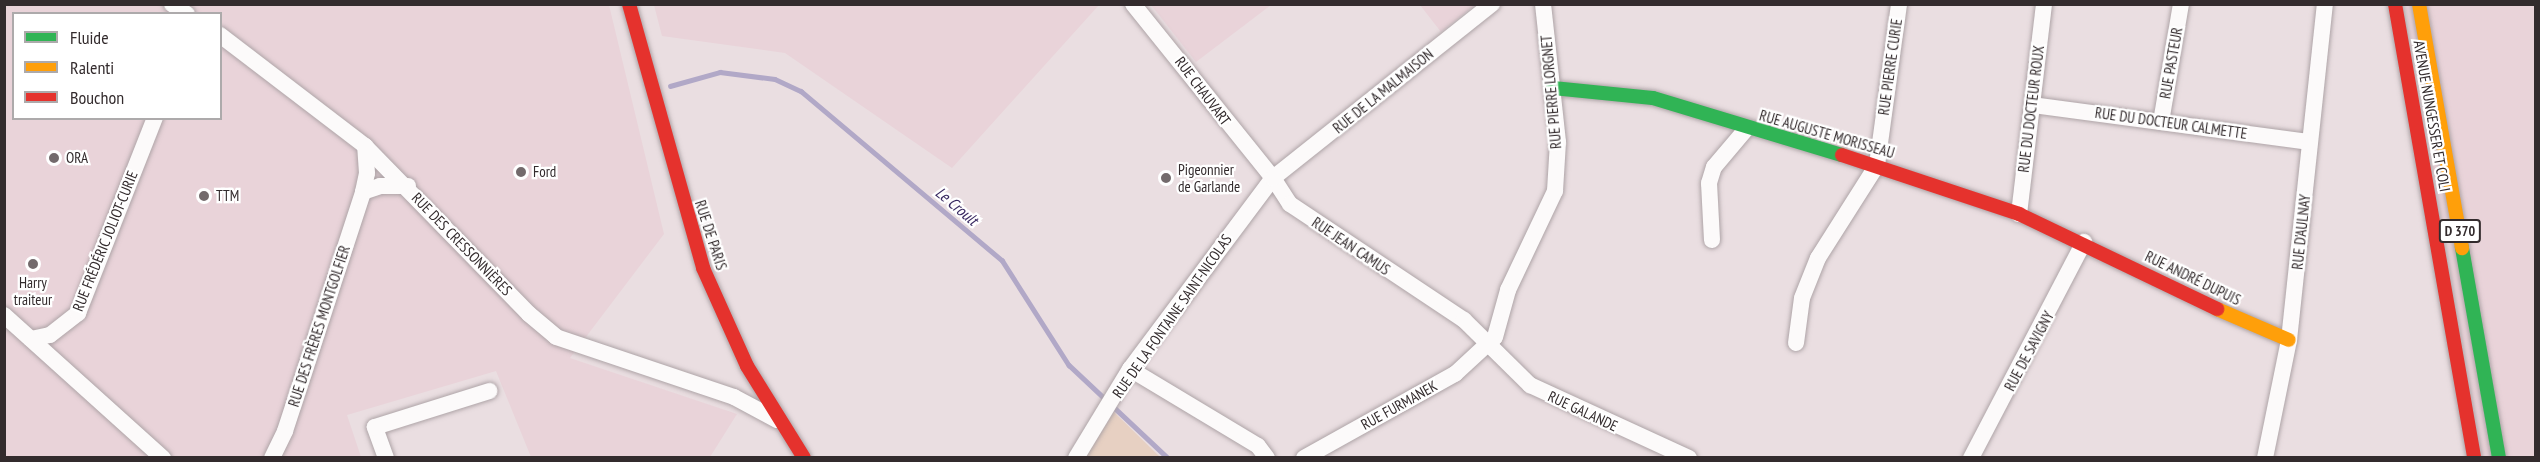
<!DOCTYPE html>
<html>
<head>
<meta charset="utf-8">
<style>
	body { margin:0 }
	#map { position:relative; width:2540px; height:462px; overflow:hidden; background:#eadee1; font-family:"PT Sans Narrow",sans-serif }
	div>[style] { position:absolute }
	.built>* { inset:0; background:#e9d3d9 }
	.green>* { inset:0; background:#e7d0c2 }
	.stream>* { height:4.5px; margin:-2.25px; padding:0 2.25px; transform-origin:2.25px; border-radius:2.25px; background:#b1a8c7 }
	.roads { filter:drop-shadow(0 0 2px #aea4a7) drop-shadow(0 0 2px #aea4a7) }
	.street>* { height:16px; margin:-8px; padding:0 8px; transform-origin:8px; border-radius:8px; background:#fcfafa }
	.fast>* { height:14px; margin:-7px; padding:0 7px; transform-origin:7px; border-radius:7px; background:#30b455 }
	.slow>* { height:14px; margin:-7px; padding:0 7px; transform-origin:7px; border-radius:7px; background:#ff9f0a }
	.jam>* { height:14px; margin:-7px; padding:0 7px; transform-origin:7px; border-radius:7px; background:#e5322d }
	.dots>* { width:16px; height:16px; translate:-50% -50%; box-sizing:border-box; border:3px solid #fff; border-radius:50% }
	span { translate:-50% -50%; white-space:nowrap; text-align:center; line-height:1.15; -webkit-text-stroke:4.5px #fff; paint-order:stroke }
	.shield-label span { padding:2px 4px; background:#fff; border:2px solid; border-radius:4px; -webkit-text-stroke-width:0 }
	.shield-label { font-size:14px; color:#332b2d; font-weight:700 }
	.street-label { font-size:15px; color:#332b2d }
	.poi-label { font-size:15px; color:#332b2d }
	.left { translate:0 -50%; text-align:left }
	.water-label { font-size:16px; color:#392961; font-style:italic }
	.frame { position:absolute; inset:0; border:6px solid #332b2d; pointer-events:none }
	.legend { position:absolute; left:12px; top:12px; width:210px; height:108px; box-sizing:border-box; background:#fff; border:2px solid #adaaab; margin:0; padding:8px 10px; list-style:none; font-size:18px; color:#332b2d }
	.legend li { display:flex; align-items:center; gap:12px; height:30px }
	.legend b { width:30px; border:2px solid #adaaab }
</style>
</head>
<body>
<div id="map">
	<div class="built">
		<div style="clip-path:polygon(evenodd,4px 5px,609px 5px,664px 234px,570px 358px,737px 414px,710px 457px,531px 457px,496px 371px,347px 415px,361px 457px,5px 457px,4px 5px,14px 14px,220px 14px,220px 118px,14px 118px,14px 14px)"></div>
		<div style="clip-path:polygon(654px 5px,654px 4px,1099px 5px,952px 168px,785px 53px,662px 36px)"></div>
		<div style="clip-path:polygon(1151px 5px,1271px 5px,1196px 62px)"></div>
		<div style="clip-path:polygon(1420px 5px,1475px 5px,1441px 32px)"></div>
		<div style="clip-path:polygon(2405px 5px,2535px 5px,2535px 457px,2482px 457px)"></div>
	</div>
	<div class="green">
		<div style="clip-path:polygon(1114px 412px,1160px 457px,1085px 458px)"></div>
	</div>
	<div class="stream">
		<div style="left:670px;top:86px;width:52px;rotate:-15.6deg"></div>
		<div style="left:720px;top:72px;width:55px;rotate:7.3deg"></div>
		<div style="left:775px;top:79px;width:29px;rotate:25deg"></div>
		<div style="left:801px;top:91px;width:263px;rotate:40.1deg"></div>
		<div style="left:1002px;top:260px;width:125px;rotate:57.5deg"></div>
		<div style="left:1069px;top:365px;width:136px;rotate:43.2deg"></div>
	</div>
	<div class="roads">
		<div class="street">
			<div style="left:172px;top:4px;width:18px;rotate:34deg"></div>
			<div style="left:1133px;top:4px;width:223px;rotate:51.2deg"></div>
			<div style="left:1273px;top:178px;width:31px;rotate:57deg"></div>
			<div style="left:1290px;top:204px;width:209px;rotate:33.7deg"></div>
			<div style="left:1464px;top:320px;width:93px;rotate:44.6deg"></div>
			<div style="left:1530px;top:385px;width:175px;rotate:24.7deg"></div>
			<div style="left:220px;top:35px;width:183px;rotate:37.4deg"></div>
			<div style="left:365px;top:146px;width:235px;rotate:45.7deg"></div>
			<div style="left:529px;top:314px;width:35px;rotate:40deg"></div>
			<div style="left:556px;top:337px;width:188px;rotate:18.6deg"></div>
			<div style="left:734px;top:397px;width:49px;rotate:28.1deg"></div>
			<div style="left:2032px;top:105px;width:280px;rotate:7.6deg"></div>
			<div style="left:2161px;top:122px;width:120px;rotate:-80.4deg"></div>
			<div style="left:363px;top:192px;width:19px;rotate:-78deg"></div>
			<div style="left:367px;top:173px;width:27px;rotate:-94deg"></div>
			<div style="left:2019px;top:214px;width:211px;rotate:-83.2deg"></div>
			<div style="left:1712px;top:240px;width:57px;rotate:-93deg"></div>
			<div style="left:1709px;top:183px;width:17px;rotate:-73deg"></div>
			<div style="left:1714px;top:167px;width:51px;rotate:-49.8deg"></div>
			<div style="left:4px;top:315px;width:214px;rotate:42deg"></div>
			<div style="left:31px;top:339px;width:19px;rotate:-12deg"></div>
			<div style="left:50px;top:335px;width:36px;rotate:-38deg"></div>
			<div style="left:78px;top:313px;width:210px;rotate:-68.5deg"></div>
			<div style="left:1796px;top:343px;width:45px;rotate:-82.4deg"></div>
			<div style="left:1802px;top:298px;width:43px;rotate:-68.2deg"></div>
			<div style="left:1818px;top:258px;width:110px;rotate:-57.6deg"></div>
			<div style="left:1877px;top:165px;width:162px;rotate:-82.2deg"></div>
			<div style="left:1130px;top:369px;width:149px;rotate:31deg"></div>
			<div style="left:1258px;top:446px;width:15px;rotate:53deg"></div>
			<div style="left:272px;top:458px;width:30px;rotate:-64deg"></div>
			<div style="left:285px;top:431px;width:251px;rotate:-71.9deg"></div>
			<div style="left:363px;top:192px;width:18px;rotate:-19deg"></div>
			<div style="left:380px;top:186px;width:28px"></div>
			<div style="left:386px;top:458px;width:33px;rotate:-110deg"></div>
			<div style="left:375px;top:427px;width:120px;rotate:-17.5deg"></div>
			<div style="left:1076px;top:458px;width:104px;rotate:-58.8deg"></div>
			<div style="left:1130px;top:369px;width:239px;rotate:-53.2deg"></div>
			<div style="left:1273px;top:178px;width:280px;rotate:-38.5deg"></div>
			<div style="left:1304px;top:458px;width:173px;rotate:-29.1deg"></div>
			<div style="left:1455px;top:374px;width:54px;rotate:-42.8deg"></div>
			<div style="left:1495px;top:337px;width:49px;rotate:-74.5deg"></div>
			<div style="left:1508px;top:290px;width:110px;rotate:-64.6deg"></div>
			<div style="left:1555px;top:191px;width:49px;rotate:-86.5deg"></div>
			<div style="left:1558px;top:142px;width:139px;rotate:-96.2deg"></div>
			<div style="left:1971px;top:458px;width:244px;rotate:-62.4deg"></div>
			<div style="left:2265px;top:458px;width:120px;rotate:-78.5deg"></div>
			<div style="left:2289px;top:340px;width:338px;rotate:-83.9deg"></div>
		</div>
		<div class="fast">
			<div style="left:1553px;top:88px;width:100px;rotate:5.7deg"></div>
			<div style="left:1653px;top:98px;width:197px;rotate:16.8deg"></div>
			<div style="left:2462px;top:248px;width:213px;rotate:80deg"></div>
		</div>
		<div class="slow">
			<div style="left:2419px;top:4px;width:248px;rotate:80deg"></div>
			<div style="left:2217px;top:309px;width:78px;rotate:23.3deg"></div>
		</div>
		<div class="jam">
			<div style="left:629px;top:4px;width:274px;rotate:74.3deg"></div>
			<div style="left:703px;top:268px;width:107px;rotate:65.8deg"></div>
			<div style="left:747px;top:366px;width:108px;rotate:58.2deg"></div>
			<div style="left:2395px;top:4px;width:461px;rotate:80.1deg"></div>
			<div style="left:1842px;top:155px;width:187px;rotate:18.4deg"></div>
			<div style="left:2019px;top:214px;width:220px;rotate:25.6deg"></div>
		</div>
	</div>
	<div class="dots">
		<div style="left:54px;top:158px;background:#736a6c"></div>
		<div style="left:521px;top:172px;background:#736a6c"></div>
		<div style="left:1166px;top:178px;background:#736a6c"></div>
		<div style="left:204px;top:196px;background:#736a6c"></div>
		<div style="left:33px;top:264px;background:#736a6c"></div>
	</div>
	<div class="shield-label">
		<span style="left:2460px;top:231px">D 370</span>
	</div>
	<div class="street-label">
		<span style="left:2171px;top:63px;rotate:-80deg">RUE PASTEUR</span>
		<span style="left:1890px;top:67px;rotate:-82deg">RUE PIERRE CURIE</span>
		<span style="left:1203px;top:91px;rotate:53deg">RUE CHAUVART</span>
		<span style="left:1383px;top:91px;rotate:-39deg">RUE DE LA MALMAISON</span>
		<span style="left:1551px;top:92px;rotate:-95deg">RUE PIERRE LORGNET</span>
		<span style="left:2031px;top:109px;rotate:-83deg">RUE DU DOCTEUR ROUX</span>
		<span style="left:2432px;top:116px;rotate:80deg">AVENUE NUNGESSER ET COLI</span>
		<span style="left:2171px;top:123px;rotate:8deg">RUE DU DOCTEUR CALMETTE</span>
		<span style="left:1827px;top:134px;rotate:16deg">RUE AUGUSTE MORISSEAU</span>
		<span style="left:2301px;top:232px;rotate:-84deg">RUE D'AULNAY</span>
		<span style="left:711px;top:235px;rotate:72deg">RUE DE PARIS</span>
		<span style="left:105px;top:241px;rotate:-68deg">RUE FRÉDÉRIC JOLIOT-CURIE</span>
		<span style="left:462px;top:244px;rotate:46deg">RUE DES CRESSONNIÈRES</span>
		<span style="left:1351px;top:246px;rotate:34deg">RUE JEAN CAMUS</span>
		<span style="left:2193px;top:278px;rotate:26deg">RUE ANDRÉ DUPUIS</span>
		<span style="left:1172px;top:316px;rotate:-55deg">RUE DE LA FONTAINE SAINT-NICOLAS</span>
		<span style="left:319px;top:326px;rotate:-72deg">RUE DES FRÈRES MONTGOLFIER</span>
		<span style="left:2029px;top:351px;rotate:-62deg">RUE DE SAVIGNY</span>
		<span style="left:1399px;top:405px;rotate:-29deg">RUE FURMANEK</span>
		<span style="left:1583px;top:411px;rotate:25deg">RUE GALANDE</span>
	</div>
	<div class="poi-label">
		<span class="left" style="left:66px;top:158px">ORA</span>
		<span class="left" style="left:1178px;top:178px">Pigeonnier<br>de Garlande</span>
		<span class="left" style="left:533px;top:172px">Ford</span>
		<span class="left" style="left:216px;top:196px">TTM</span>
		<span style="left:33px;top:291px">Harry<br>traiteur</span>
	</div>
	<div class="water-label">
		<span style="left:957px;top:206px;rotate:40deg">Le Croult</span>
	</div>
	<div class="frame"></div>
	<ul class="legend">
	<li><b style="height:8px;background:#30b455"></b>Fluide</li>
	<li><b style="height:8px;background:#ff9f0a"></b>Ralenti</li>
	<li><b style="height:8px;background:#e5322d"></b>Bouchon</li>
	</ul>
</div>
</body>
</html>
